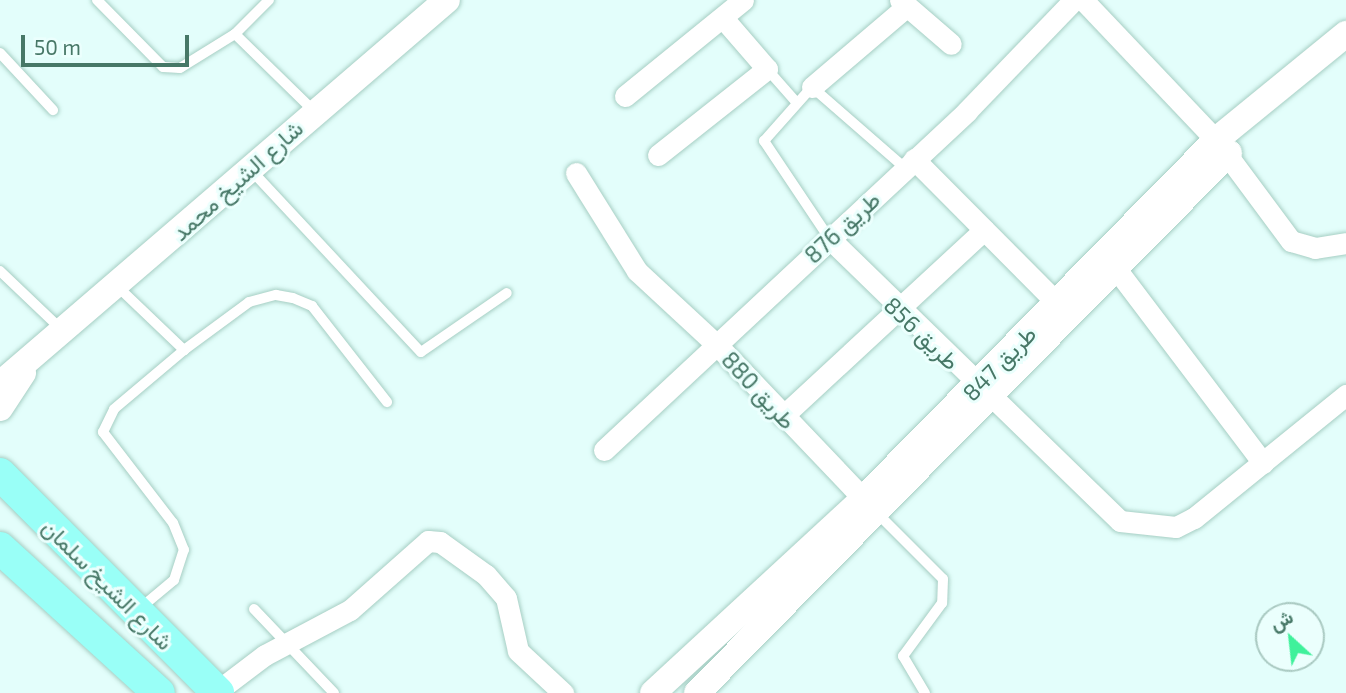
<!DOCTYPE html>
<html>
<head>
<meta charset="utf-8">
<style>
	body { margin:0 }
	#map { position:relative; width:1346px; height:693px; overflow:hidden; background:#e3fefb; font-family:"Exo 2",Vazirmatn,sans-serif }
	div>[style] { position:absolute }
	.roads { filter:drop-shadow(0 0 2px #a6cec3) drop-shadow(0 0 2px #a6cec3) }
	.service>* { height:10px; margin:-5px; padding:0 5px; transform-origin:5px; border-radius:5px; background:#fff }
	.minor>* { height:21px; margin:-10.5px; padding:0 10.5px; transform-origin:10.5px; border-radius:10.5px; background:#fff }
	.tertiary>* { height:26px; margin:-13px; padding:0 13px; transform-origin:13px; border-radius:13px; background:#fff }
	.primary>* { height:32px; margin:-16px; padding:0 16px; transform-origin:16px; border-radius:16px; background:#99fff7 }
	span { translate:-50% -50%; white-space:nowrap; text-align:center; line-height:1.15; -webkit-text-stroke:6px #ebfffd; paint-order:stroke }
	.street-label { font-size:23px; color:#477867 }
	.north { position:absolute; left:1255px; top:602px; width:70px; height:70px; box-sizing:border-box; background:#ebfffd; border:2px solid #a9c9c1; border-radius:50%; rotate:333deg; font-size:19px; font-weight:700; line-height:28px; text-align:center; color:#477867 }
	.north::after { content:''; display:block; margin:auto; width:24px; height:32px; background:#3ff19b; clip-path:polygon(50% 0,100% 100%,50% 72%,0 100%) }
	.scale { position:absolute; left:21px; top:35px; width:168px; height:32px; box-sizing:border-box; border:4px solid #477867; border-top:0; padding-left:9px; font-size:21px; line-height:24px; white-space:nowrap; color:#477867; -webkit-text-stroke:5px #ebfffd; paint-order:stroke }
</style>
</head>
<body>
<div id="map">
	<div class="roads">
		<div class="service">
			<div style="left:97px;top:0;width:94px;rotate:45.4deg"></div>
			<div style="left:163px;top:67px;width:17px;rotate:3deg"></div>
			<div style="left:180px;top:68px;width:65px;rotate:-31.7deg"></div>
			<div style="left:235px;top:34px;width:48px;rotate:-45deg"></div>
			<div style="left:235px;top:34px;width:110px;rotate:44.3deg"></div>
			<div style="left:0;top:53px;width:78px;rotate:47.1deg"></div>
			<div style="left:767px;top:69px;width:45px;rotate:48.6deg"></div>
			<div style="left:251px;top:170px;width:249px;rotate:47deg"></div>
			<div style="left:421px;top:352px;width:104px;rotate:-34.5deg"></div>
			<div style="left:829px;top:238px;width:117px;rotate:-123.8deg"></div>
			<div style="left:764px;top:141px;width:72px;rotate:-48.4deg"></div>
			<div style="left:812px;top:87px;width:123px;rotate:41.1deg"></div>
			<div style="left:0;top:271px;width:87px;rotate:43.6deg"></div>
			<div style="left:117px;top:286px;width:93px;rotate:43.7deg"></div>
			<div style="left:877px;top:513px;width:93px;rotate:45deg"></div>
			<div style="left:943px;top:579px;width:24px;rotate:92deg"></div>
			<div style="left:942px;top:603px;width:66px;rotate:126.3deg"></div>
			<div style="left:903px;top:656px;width:43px;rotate:59.3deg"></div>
			<div style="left:254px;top:609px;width:116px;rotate:46.4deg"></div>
			<div style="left:138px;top:610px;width:47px;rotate:-39.8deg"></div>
			<div style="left:174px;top:580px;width:32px;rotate:-72deg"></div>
			<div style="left:184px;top:550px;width:29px;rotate:-112deg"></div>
			<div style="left:173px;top:523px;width:115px;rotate:-127.6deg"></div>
			<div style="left:103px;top:432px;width:25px;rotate:-64deg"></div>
			<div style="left:114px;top:409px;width:92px;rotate:-40.1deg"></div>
			<div style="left:184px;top:350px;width:81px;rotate:-36.4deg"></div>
			<div style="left:249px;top:302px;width:28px;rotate:-15deg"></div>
			<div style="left:276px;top:295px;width:17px;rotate:10deg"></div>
			<div style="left:293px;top:298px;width:21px;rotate:23deg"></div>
			<div style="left:312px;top:306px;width:122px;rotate:52deg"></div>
		</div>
		<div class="minor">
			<div style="left:900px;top:0;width:67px;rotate:40.8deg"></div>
			<div style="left:1083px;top:0;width:193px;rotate:46.5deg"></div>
			<div style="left:1216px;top:140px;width:126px;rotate:53.4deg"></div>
			<div style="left:1291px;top:241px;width:25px;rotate:16deg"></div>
			<div style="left:1315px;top:248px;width:31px;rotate:-9deg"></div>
			<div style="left:812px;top:87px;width:123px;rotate:-40.4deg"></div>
			<div style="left:625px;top:96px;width:152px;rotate:-39.1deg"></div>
			<div style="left:658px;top:155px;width:139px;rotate:-38.3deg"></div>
			<div style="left:767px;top:69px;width:67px;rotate:-130.8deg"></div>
			<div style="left:914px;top:159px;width:203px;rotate:45.2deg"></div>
			<div style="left:576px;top:173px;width:115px;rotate:58.1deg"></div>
			<div style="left:637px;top:271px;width:110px;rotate:42.8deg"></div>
			<div style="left:718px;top:346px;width:225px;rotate:46.4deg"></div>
			<div style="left:829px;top:238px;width:406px;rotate:44.2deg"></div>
			<div style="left:1120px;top:521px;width:56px;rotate:6.1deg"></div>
			<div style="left:1176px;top:527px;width:20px;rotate:-27deg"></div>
			<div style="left:1194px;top:518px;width:196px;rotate:-39deg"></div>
			<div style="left:1117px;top:270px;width:242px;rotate:52.9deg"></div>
			<div style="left:783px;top:416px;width:274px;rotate:-42.8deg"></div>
			<div style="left:604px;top:450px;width:497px;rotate:-43deg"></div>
			<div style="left:967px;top:111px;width:154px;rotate:-46.1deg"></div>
			<div style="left:216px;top:692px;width:61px;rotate:-37.1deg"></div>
			<div style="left:265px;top:655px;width:96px;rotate:-27.9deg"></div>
			<div style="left:350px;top:610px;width:104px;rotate:-41.5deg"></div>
			<div style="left:428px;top:541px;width:12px;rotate:5deg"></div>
			<div style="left:440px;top:542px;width:57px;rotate:35.7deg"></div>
			<div style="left:486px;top:575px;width:30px;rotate:49deg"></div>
			<div style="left:506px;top:598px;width:54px;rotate:77.2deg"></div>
			<div style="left:518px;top:651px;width:62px;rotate:43deg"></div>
		</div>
		<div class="tertiary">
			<div style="left:0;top:384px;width:589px;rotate:-40.66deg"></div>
			<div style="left:0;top:408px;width:42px;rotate:-56.7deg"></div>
			<div style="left:653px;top:693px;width:284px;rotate:-42.7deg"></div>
			<div style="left:862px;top:500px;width:505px;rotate:-45.48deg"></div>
			<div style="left:1216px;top:140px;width:168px;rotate:-39.2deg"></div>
			<div style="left:697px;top:693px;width:758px;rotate:-45.43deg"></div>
		</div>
		<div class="primary">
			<div style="left:0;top:474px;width:309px;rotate:45.1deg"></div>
			<div style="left:0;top:548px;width:215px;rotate:42.4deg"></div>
		</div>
	</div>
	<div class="street-label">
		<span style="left:237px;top:180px;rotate:-42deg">شارع الشيخ محمد</span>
		<span style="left:842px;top:227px;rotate:-43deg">طريق 876</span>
		<span style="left:922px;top:333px;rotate:44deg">طريق 856</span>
		<span style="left:999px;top:363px;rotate:-46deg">طريق 847</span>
		<span style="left:759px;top:390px;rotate:47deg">طريق 880</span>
		<span style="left:108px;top:584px;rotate:45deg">شارع الشيخ سلمان</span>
	</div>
	<div class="north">ش</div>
	<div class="scale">50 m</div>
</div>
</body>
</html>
